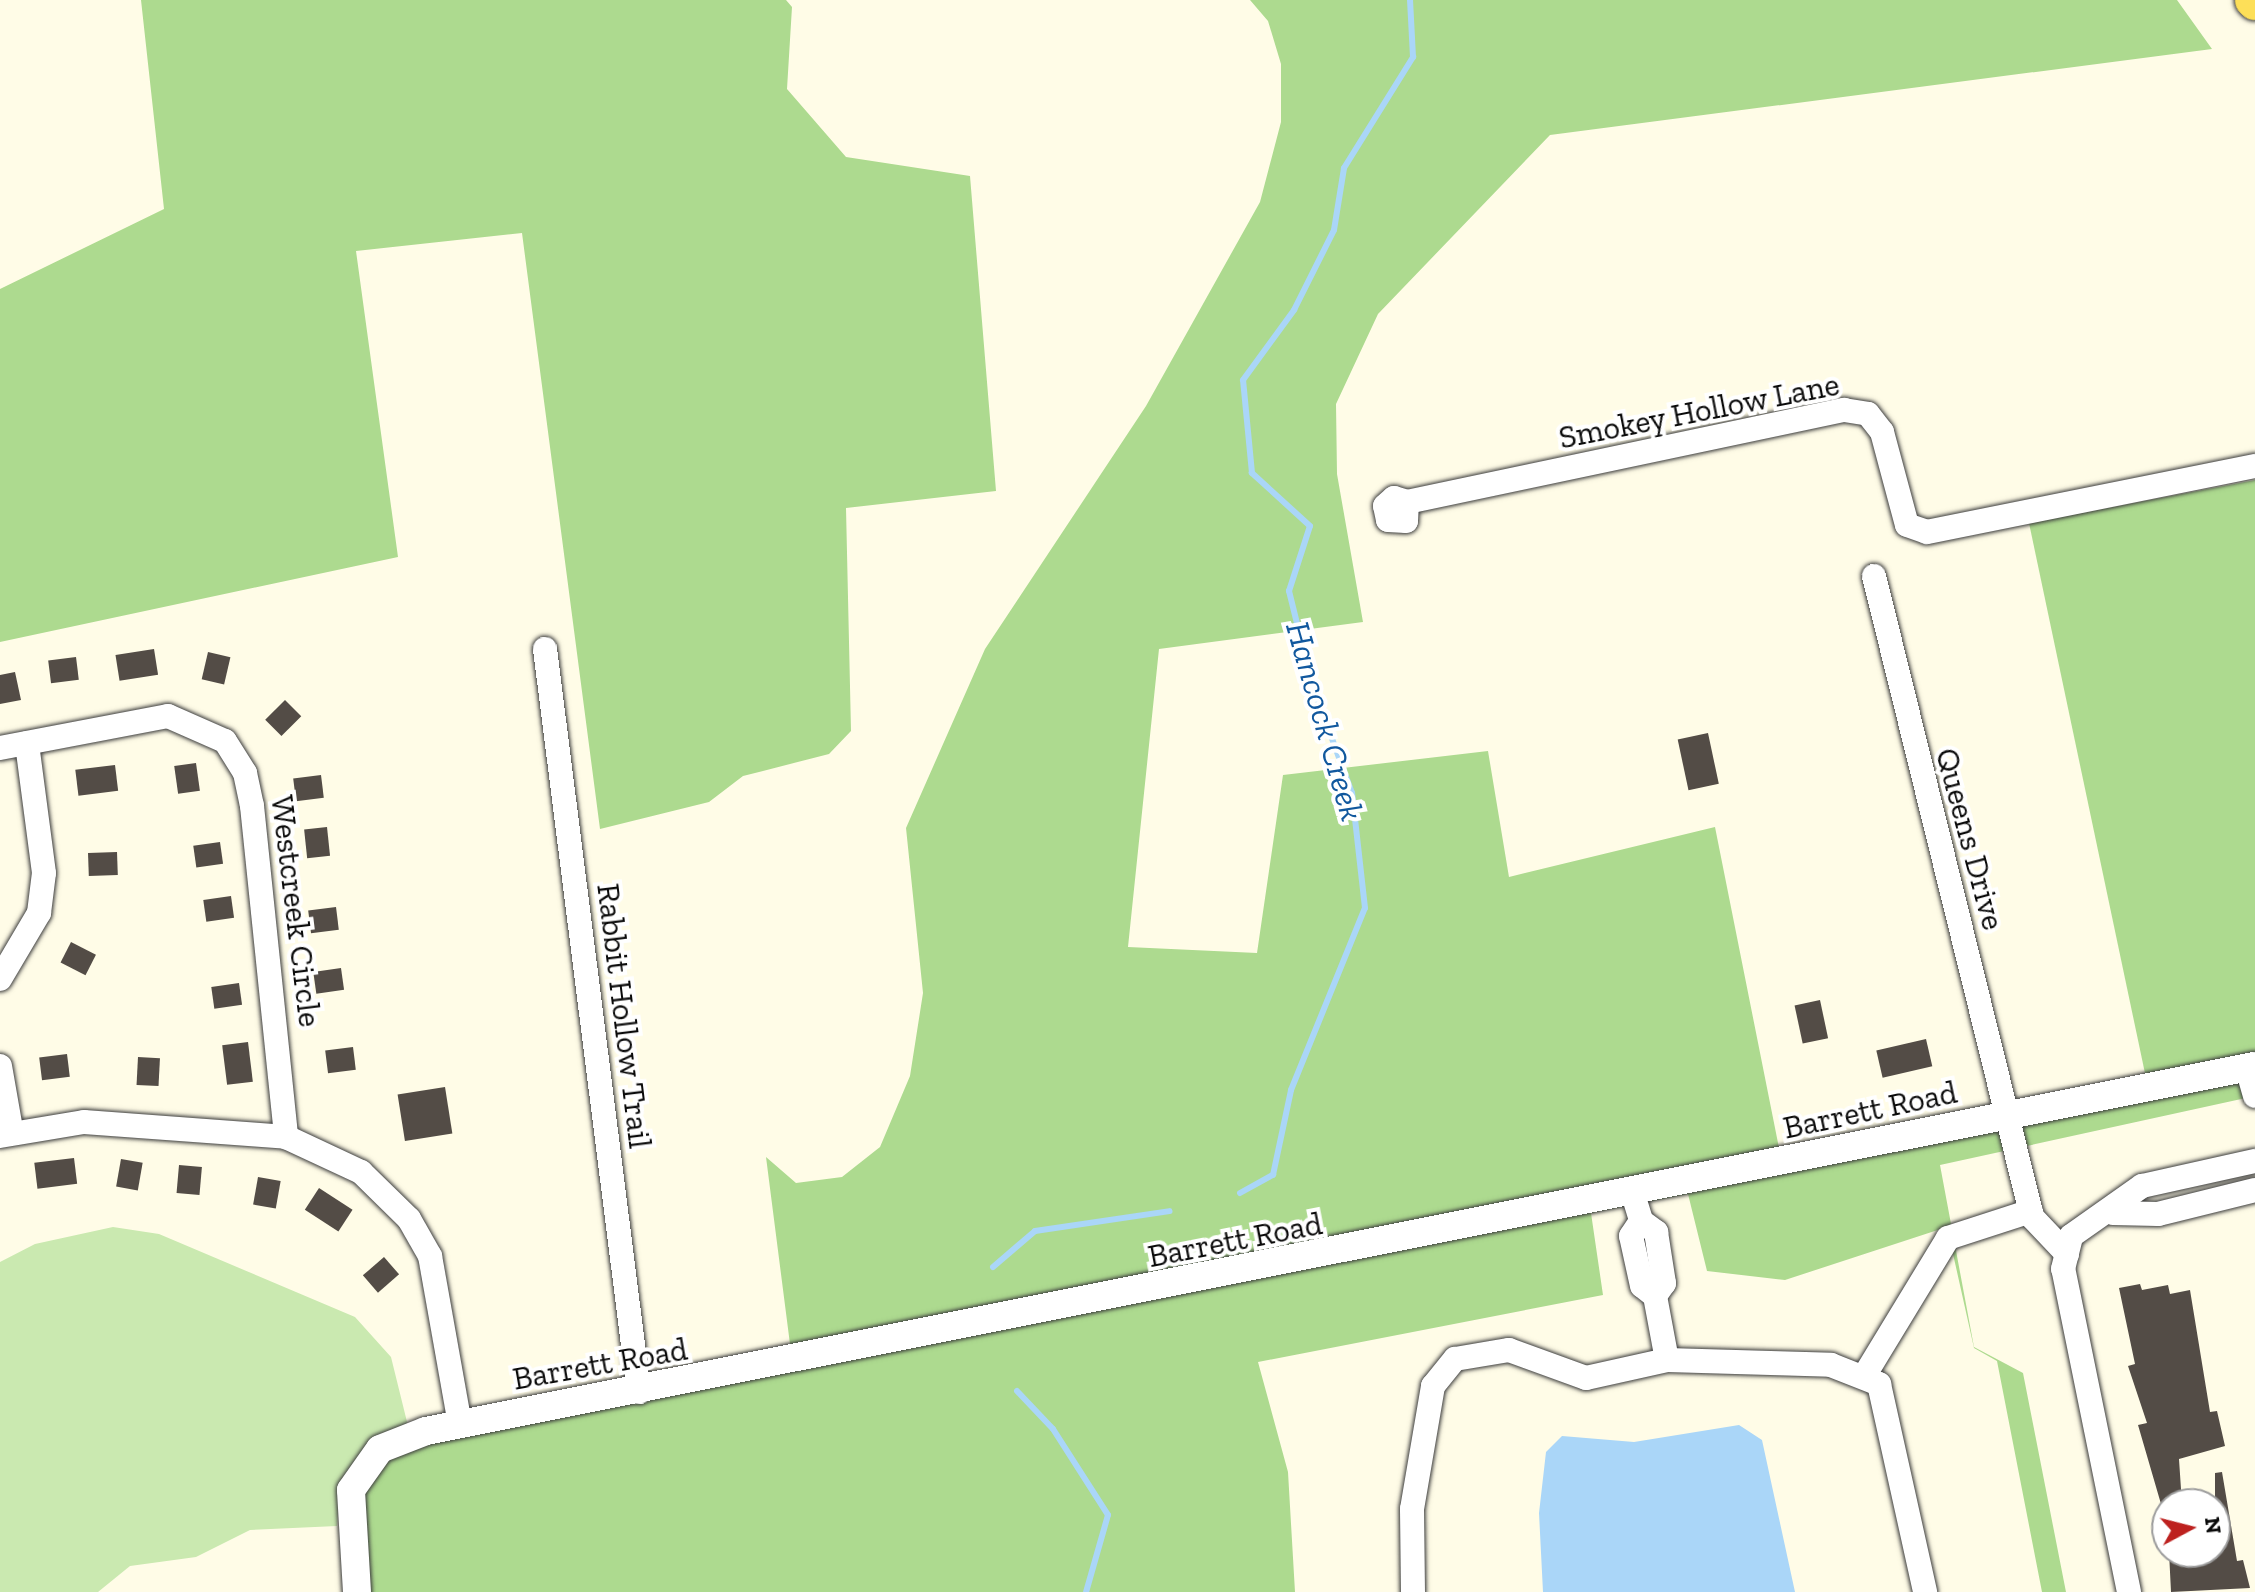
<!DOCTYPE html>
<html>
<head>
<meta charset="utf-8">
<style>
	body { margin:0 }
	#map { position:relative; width:2255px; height:1592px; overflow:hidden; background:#fffce7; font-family:"Zilla Slab",serif }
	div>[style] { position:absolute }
	.green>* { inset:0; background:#cae9b0 }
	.forest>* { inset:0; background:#adda8f }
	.water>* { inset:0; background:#aad6f8 }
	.stream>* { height:6px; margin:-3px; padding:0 3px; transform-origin:3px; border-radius:3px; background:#aad6f8 }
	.building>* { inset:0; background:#534c46; transform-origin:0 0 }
	.roads { filter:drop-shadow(0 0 2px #3d3d3d) drop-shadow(0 0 2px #3d3d3d) }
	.minor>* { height:24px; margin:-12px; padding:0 12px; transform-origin:12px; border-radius:12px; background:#fff }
	.tertiary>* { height:28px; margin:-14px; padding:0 14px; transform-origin:14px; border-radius:14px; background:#fff }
	.primary>* { height:36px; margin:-18px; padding:0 18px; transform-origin:18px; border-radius:18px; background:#fddf58 }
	span { translate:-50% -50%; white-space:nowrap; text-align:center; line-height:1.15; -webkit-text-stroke:8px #fff; paint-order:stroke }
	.street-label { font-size:32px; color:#0a0a0a }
	.water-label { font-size:34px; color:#11589e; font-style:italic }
	.north { position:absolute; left:2151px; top:1488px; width:80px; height:80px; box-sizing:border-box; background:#fff; border:2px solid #9d9d9d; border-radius:50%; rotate:83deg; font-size:22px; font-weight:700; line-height:32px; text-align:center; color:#0a0a0a }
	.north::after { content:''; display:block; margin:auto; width:28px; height:36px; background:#bd211f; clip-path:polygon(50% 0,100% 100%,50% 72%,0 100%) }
</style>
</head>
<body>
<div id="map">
	<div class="green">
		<div style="clip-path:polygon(113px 1227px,159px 1234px,355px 1317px,391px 1357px,408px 1426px,372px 1442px,355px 1460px,340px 1489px,337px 1526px,250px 1530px,196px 1557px,130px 1566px,98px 1592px,0 1592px,0 1262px,35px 1244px)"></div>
	</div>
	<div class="forest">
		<div style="clip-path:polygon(141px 0,786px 0,792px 7px,787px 89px,846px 157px,970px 176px,996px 491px,846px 508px,851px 731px,829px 754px,743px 776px,709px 802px,600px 829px,522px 233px,356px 251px,398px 557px,0 642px,0 289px,164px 209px)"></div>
		<div style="clip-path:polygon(1250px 0,2177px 0,2212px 49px,1550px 135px,1378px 314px,1336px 404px,1337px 474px,1363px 622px,1159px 649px,1128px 947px,1257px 953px,1283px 775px,1488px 751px,1509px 877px,1715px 827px,1780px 1153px,791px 1352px,766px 1157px,796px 1183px,842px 1177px,880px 1147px,910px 1076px,923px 993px,906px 828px,985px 649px,1146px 406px,1260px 202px,1281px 122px,1281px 64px,1268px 21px)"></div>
		<div style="clip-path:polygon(2255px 480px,2255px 1056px,2146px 1078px,2029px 523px)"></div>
		<div style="clip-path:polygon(2255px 1077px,2255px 1096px,1940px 1165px,1974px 1347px,2023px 1373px,2066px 1592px,2042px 1592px,1997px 1361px,1974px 1348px,1947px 1227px,1785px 1280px,1707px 1271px,1688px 1194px,1591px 1213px,1603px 1295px,1258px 1362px,1288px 1472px,1295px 1592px,369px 1592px,363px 1492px,375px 1470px,406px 1449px)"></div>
	</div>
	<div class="water">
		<div style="clip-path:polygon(1739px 1425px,1762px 1440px,1795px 1592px,1543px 1592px,1539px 1513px,1546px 1452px,1562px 1436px,1634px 1442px)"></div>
	</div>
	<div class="stream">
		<div style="left:1240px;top:1193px;width:38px;rotate:-29deg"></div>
		<div style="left:1273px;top:1175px;width:87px;rotate:-78deg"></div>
		<div style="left:1291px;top:1090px;width:196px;rotate:-67.9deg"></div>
		<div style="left:1365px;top:908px;width:116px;rotate:-96.4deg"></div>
		<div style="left:1352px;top:793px;width:116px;rotate:-110.2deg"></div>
		<div style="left:1312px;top:684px;width:96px;rotate:-103.9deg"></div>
		<div style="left:1289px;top:591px;width:68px;rotate:-72.1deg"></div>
		<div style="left:1310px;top:526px;width:79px;rotate:-137.6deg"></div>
		<div style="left:1252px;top:473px;width:93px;rotate:-95.5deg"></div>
		<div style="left:1243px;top:380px;width:87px;rotate:-53.9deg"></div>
		<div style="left:1294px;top:310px;width:89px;rotate:-63.4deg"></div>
		<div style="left:1334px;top:230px;width:63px;rotate:-80.8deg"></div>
		<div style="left:1344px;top:168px;width:131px;rotate:-58.1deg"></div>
		<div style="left:1413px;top:57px;width:57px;rotate:-93deg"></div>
		<div style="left:993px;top:1267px;width:55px;rotate:-40.6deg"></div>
		<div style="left:1035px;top:1231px;width:136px;rotate:-8.4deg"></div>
		<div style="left:1017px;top:1391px;width:52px;rotate:46.5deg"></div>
		<div style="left:1053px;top:1429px;width:102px;rotate:57.4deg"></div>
		<div style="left:1108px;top:1515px;width:80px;rotate:105.9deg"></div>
	</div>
	<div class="building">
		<div style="left:154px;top:649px;width:26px;height:39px;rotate:81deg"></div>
		<div style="left:208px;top:652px;width:23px;height:28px;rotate:13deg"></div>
		<div style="left:76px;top:657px;width:23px;height:28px;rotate:83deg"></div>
		<div style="clip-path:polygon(15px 672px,21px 700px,0 704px,0 675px)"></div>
		<div style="left:285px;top:700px;width:23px;height:28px;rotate:45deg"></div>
		<div style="left:1708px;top:733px;width:52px;height:31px;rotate:78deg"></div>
		<div style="left:196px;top:763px;width:28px;height:22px;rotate:82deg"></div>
		<div style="left:115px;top:765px;width:26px;height:40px;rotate:83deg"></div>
		<div style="left:321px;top:775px;width:23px;height:28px;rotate:83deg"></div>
		<div style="left:327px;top:827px;width:29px;height:23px;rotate:84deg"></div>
		<div style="left:220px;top:842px;width:22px;height:27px;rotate:82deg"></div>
		<div style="left:117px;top:852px;width:23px;height:29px;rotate:88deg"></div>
		<div style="left:231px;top:896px;width:22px;height:28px;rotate:82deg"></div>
		<div style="left:336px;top:907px;width:23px;height:28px;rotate:83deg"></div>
		<div style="left:71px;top:942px;width:28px;height:23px;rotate:27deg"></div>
		<div style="left:341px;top:968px;width:22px;height:28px;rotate:82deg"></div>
		<div style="left:239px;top:983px;width:22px;height:28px;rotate:82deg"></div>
		<div style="left:1820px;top:1000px;width:39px;height:26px;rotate:78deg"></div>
		<div style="left:1926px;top:1039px;width:28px;height:51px;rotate:77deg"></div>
		<div style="left:248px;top:1042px;width:40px;height:26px;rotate:83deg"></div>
		<div style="left:353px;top:1047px;width:23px;height:28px;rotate:83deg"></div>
		<div style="left:67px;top:1054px;width:23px;height:28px;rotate:83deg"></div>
		<div style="left:138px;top:1057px;width:22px;height:28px;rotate:3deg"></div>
		<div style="left:445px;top:1087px;width:47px;height:48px;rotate:81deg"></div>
		<div style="left:74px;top:1158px;width:26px;height:40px;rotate:83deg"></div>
		<div style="left:121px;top:1159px;width:22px;height:28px;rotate:10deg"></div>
		<div style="left:179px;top:1165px;width:23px;height:28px;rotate:5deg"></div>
		<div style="left:258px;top:1177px;width:23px;height:28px;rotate:10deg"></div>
		<div style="left:319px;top:1188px;width:40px;height:26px;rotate:33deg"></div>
		<div style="left:384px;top:1257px;width:23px;height:28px;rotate:49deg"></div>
		<div style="clip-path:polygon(2140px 1284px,2142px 1290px,2168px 1285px,2170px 1294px,2190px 1290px,2210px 1412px,2217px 1411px,2225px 1446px,2179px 1459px,2182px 1504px,2161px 1504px,2138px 1425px,2147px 1423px,2128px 1366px,2135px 1364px,2119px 1288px)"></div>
		<div style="clip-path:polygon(2222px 1472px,2237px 1561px,2243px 1560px,2250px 1588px,2171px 1592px,2169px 1552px,2215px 1552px,2215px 1473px)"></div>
	</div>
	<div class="roads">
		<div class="minor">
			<div style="left:1407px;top:502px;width:19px;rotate:93deg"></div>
			<div style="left:1406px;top:521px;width:18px;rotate:-177deg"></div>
			<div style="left:1388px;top:520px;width:14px;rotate:-102deg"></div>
			<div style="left:1385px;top:506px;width:12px;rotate:-42deg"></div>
			<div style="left:1394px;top:498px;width:14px;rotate:17deg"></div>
			<div style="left:1407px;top:502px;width:447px;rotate:-11.9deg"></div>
			<div style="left:1844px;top:410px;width:24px;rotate:9deg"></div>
			<div style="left:1868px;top:414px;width:23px;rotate:52deg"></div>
			<div style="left:1882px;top:432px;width:96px;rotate:75deg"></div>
			<div style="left:1907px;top:525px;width:21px;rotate:19deg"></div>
			<div style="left:1927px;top:532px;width:335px;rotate:-11.4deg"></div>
			<div style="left:1874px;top:576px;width:660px;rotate:76.15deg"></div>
			<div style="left:2032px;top:1217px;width:51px;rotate:46.6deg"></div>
			<div style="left:545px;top:649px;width:749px;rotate:82.79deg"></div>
			<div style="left:0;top:748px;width:171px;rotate:-10.8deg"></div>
			<div style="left:168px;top:716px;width:62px;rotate:23.7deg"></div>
			<div style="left:225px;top:741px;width:38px;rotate:58deg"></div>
			<div style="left:245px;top:773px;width:34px;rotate:78deg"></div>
			<div style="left:252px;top:806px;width:333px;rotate:84.1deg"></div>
			<div style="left:0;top:979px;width:77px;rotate:-59.4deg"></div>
			<div style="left:39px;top:913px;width:40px;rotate:-82.9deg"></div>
			<div style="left:44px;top:873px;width:131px;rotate:-97.5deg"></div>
			<div style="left:0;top:1066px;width:64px;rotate:80.1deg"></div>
			<div style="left:2247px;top:1068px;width:29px;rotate:74deg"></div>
			<div style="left:0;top:1136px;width:85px;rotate:-9.5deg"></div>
			<div style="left:84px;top:1122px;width:203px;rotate:4.2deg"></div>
			<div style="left:286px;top:1137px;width:83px;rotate:25deg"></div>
			<div style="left:361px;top:1172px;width:67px;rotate:44.4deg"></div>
			<div style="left:409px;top:1219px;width:43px;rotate:60.4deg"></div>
			<div style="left:430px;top:1256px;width:171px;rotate:79.9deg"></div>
			<div style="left:1633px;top:1194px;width:28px;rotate:73deg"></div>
			<div style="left:1641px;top:1221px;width:19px;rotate:36deg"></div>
			<div style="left:1656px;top:1232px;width:52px;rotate:81.1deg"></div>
			<div style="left:1664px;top:1283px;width:16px;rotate:125deg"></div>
			<div style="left:1655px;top:1296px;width:16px;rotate:-142deg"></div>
			<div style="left:1642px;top:1286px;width:51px;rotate:-102.4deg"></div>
			<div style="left:1631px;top:1236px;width:18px;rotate:-56deg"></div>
			<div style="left:2113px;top:1213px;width:45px;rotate:1.3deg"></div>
			<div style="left:2158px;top:1214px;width:100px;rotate:-13.9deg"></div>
			<div style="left:1655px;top:1296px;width:65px;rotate:79.4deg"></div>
			<div style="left:1667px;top:1360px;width:164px;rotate:1.7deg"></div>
			<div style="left:1831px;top:1365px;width:52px;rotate:21.6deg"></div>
			<div style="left:1879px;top:1384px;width:213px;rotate:77.5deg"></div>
			<div style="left:1866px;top:1373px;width:158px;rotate:-58.7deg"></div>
			<div style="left:1948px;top:1238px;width:87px;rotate:-18deg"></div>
			<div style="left:1413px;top:1592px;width:83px;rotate:-90.7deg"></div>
			<div style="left:1412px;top:1509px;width:125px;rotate:-80.3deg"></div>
			<div style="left:1433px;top:1386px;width:35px;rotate:-51deg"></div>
			<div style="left:1455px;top:1359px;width:55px;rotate:-9.5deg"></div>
			<div style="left:1509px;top:1350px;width:82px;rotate:20deg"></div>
			<div style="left:1586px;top:1378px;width:83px;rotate:-12.5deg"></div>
			<div style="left:2129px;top:1592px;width:330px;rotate:-101.5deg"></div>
			<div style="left:2063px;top:1269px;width:34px;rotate:-76deg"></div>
			<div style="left:2071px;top:1236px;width:87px;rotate:-35.2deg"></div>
			<div style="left:2142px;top:1186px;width:116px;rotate:-12.5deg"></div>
		</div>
		<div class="tertiary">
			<div style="left:357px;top:1592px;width:102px;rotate:-93.4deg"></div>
			<div style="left:351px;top:1490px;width:50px;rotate:-54.7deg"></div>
			<div style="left:380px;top:1449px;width:49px;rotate:-21.4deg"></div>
			<div style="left:426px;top:1431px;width:1865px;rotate:-11.29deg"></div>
		</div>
		<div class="primary">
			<div style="left:2253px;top:0;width:3px;rotate:45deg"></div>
		</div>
	</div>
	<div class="street-label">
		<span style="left:1699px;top:411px;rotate:-11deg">Smokey Hollow Lane</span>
		<span style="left:1970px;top:839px;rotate:75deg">Queens Drive</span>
		<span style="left:296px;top:911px;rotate:83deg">Westcreek Circle</span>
		<span style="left:624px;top:1016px;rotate:83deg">Rabbit Hollow Trail</span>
		<span style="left:1870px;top:1110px;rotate:-12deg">Barrett Road</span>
		<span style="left:1235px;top:1240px;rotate:-11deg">Barrett Road</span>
		<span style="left:600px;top:1364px;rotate:-10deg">Barrett Road</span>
	</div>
	<div class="water-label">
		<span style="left:1325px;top:721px;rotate:74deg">Hancock Creek</span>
	</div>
	<div class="north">N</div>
</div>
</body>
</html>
